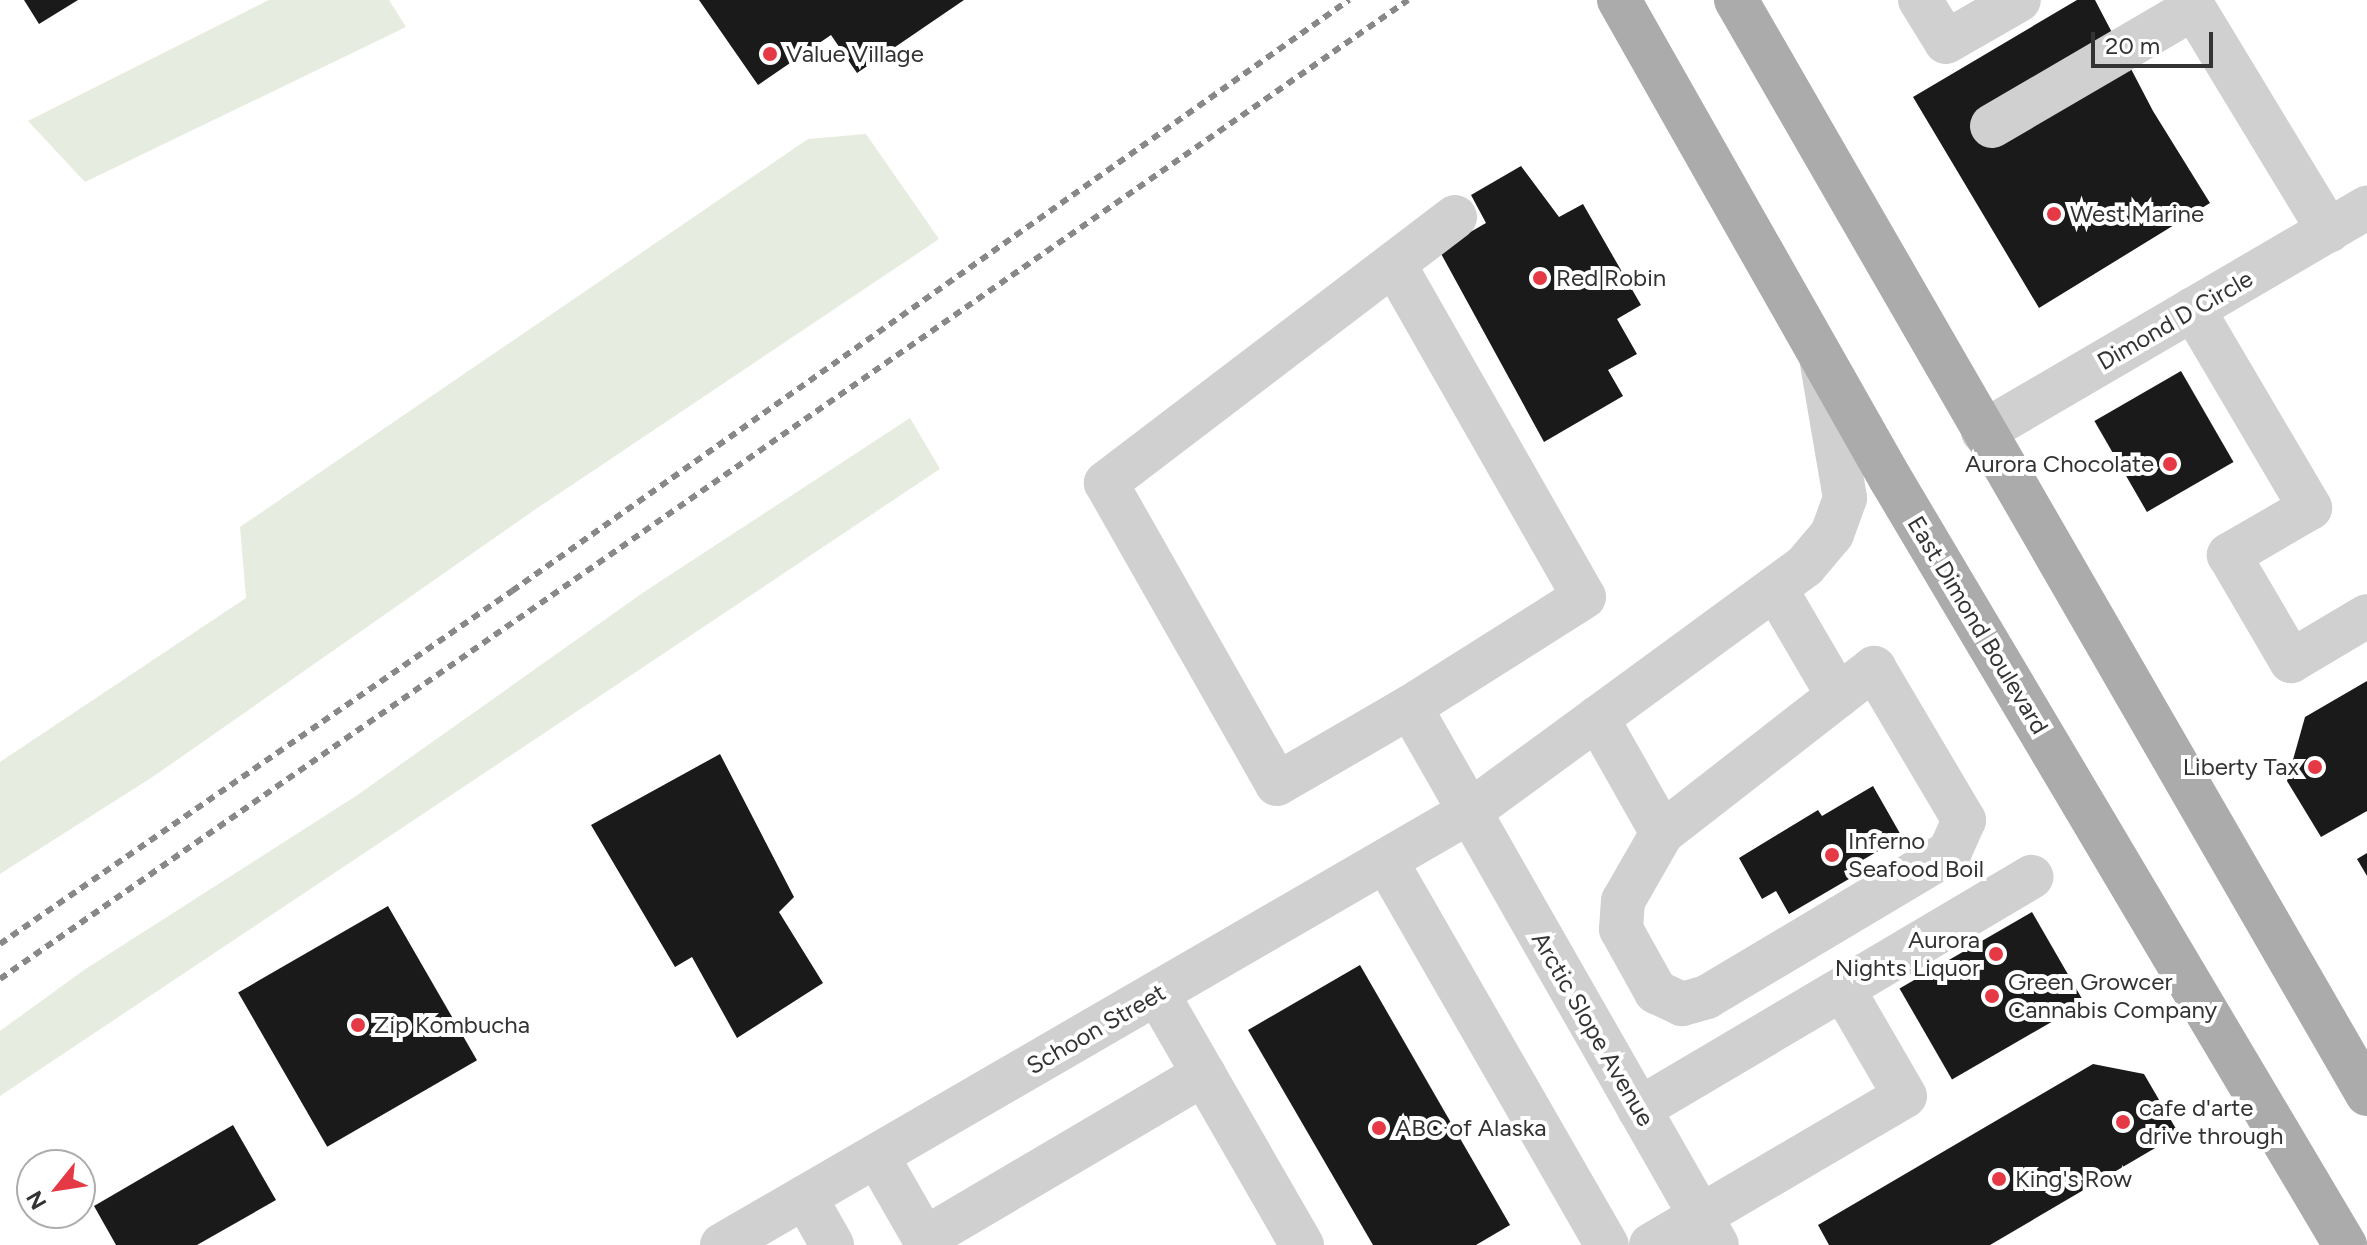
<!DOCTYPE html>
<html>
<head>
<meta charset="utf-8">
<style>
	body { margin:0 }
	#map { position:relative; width:2367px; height:1245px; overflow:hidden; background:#fff; font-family:Figtree,sans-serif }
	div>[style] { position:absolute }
	.green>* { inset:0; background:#e6ecdf }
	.building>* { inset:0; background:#1a1a1a; transform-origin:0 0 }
	.minor>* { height:44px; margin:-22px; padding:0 22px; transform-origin:22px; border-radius:22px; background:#d0d0d0 }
	.major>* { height:44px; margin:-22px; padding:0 22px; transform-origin:22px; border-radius:22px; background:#ababab }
	.rail>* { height:6px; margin-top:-3px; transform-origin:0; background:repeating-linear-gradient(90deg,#888 0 8px,transparent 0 14px) }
	.dots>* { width:22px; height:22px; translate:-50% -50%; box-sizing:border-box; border:4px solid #fff; border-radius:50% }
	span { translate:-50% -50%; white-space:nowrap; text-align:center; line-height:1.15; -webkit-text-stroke:8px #fff; paint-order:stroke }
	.poi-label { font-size:24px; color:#333 }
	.left { translate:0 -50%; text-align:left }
	.right { translate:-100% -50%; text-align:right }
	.street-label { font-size:24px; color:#333 }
	.north { position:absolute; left:16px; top:1149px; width:80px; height:80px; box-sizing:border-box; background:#fff; border:2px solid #adadad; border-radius:50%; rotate:240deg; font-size:22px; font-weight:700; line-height:32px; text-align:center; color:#333 }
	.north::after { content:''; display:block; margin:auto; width:28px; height:36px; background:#e63946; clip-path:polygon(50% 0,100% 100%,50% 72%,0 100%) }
	.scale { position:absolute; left:2091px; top:32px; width:122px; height:36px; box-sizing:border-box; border:4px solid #333; border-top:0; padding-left:10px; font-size:24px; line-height:28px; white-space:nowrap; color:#333; -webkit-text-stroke:6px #fff; paint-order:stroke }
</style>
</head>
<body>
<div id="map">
	<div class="green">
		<div style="clip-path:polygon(269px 0,389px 0,406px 27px,85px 182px,28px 121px)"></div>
		<div style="clip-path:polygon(866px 134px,939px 239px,533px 511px,154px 776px,0 874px,0 762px,246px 598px,240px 527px,808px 139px)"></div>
		<div style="clip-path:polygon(910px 418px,940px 469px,0 1096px,0 1031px,84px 970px,356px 796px,644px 592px)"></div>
	</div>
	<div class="building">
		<div style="clip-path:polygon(24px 0,78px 0,39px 24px)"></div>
		<div style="clip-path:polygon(699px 0,964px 0,857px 73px,831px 35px,758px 85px)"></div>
		<div style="clip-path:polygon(2077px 0,2095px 0,2153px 111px,2210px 203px,2039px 308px,1913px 97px)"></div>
		<div style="clip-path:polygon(1521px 166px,1559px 217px,1583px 204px,1641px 305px,1617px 319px,1637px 354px,1608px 370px,1623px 396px,1544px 442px,1439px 250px,1486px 223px,1471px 195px)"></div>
		<div style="left:2181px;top:371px;width:105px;height:100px;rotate:60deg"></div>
		<div style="clip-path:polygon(2367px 681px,2367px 811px,2321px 837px,2287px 781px,2305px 717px)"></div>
		<div style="clip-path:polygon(720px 754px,794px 897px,779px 912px,823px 983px,737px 1038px,692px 957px,675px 967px,591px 825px)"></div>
		<div style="clip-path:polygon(1873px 786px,1902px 837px,1849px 868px,1854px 876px,1789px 914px,1776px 891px,1762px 899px,1739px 858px,1818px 810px,1822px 816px)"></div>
		<div style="clip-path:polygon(2367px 853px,2367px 876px,2357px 859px)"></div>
		<div style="left:388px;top:906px;width:178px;height:173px;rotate:60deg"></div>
		<div style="left:2032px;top:912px;width:105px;height:153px;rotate:60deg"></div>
		<div style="clip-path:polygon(1360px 965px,1510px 1225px,1476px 1245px,1373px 1245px,1248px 1030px)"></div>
		<div style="clip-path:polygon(2093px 1064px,2144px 1074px,2179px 1134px,1990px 1245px,1829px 1245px,1818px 1225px)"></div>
		<div style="clip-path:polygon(233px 1125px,276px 1200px,197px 1245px,116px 1245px,94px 1206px)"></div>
	</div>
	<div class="minor">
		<div style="left:1920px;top:0;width:49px;rotate:58.2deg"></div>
		<div style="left:1946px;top:42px;width:84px;rotate:-29.9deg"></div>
		<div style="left:2189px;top:0;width:270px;rotate:58.8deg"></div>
		<div style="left:1992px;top:126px;width:234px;rotate:-30.3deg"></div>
		<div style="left:1455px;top:217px;width:439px;rotate:142.7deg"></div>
		<div style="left:1106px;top:483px;width:346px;rotate:60.4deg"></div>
		<div style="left:1277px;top:784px;width:154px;rotate:-30.1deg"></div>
		<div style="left:1410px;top:707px;width:619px;rotate:60.29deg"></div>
		<div style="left:1394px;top:264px;width:383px;rotate:60.3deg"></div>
		<div style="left:1584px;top:597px;width:206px;rotate:147.7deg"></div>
		<div style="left:2193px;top:309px;width:231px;rotate:59.5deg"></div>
		<div style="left:2310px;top:508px;width:94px;rotate:149.9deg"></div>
		<div style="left:2229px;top:555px;width:123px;rotate:59.7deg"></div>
		<div style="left:2291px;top:661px;width:88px;rotate:-30.6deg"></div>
		<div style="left:1983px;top:432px;width:445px;rotate:-30.3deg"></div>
		<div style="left:1775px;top:588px;width:125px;rotate:59.7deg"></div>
		<div style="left:1874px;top:668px;width:177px;rotate:59.4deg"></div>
		<div style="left:1964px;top:820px;width:35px;rotate:114deg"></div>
		<div style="left:1950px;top:852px;width:283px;rotate:149.2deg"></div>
		<div style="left:1707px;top:997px;width:26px;rotate:164deg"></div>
		<div style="left:1682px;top:1004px;width:29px;rotate:-155deg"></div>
		<div style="left:1656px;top:992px;width:72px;rotate:-119.1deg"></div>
		<div style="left:1621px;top:929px;width:28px;rotate:-86deg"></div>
		<div style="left:1623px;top:901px;width:78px;rotate:-60.2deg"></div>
		<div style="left:1662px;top:833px;width:269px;rotate:-37.9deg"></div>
		<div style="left:1597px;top:718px;width:132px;rotate:60.5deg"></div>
		<div style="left:1386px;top:861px;width:443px;rotate:60.1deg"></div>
		<div style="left:1157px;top:993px;width:291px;rotate:60.1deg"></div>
		<div style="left:1639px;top:1109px;width:456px;rotate:-30.6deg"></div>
		<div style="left:877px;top:1156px;width:103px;rotate:60.2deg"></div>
		<div style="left:805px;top:1197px;width:55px;rotate:60.6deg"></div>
		<div style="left:924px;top:1239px;width:325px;rotate:-30.5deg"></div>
		<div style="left:722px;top:1245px;width:863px;rotate:-30.1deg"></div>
		<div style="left:1469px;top:812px;width:416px;rotate:-36.2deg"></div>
		<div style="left:1805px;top:566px;width:42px;rotate:-49.8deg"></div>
		<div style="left:1832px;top:534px;width:38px;rotate:-70deg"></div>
		<div style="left:1845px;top:498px;width:137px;rotate:-99.7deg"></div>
		<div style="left:1651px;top:1245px;width:294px;rotate:-30.4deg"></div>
		<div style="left:1905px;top:1096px;width:124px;rotate:-120.1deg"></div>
	</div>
	<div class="major">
		<div style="left:1619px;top:0;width:549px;rotate:60.45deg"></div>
		<div style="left:1890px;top:478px;width:892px;rotate:59.32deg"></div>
		<div style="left:1736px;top:0;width:1263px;rotate:60.02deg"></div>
	</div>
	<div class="rail">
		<div style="left:0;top:944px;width:622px;rotate:-34.58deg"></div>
		<div style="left:512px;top:591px;width:1025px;rotate:-35.23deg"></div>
		<div style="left:0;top:979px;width:1715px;rotate:-34.81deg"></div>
	</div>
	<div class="dots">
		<div style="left:770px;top:54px;background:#e63946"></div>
		<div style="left:2054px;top:214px;background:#e63946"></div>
		<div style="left:1540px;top:278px;background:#e63946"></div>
		<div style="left:2170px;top:464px;background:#e63946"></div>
		<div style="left:2315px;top:767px;background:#e63946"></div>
		<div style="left:1832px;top:855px;background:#e63946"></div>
		<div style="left:1996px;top:954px;background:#e63946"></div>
		<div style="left:1992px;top:996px;background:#e63946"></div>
		<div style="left:358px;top:1025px;background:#e63946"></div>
		<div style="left:2123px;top:1122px;background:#e63946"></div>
		<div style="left:1379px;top:1128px;background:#e63946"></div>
		<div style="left:1999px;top:1179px;background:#e63946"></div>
	</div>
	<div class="poi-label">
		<span class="left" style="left:786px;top:54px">Value Village</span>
		<span class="left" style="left:2070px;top:214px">West Marine</span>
		<span class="left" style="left:1556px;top:278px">Red Robin</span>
		<span class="right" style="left:2154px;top:464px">Aurora Chocolate</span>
		<span class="right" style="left:2299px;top:767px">Liberty Tax</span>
		<span class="left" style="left:1848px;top:855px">Inferno<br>Seafood Boil</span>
		<span class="right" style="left:1980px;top:954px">Aurora<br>Nights Liquor</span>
		<span class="left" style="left:2008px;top:996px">Green Growcer<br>Cannabis Company</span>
		<span class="left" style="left:374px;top:1025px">Zip Kombucha</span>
		<span class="left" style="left:2139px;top:1122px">cafe d'arte<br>drive through</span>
		<span class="left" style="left:1395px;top:1128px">ABC of Alaska</span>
		<span class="left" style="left:2015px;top:1179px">King's Row</span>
	</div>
	<div class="street-label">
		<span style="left:2175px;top:320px;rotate:-30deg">Dimond D Circle</span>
		<span style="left:1978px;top:625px;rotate:59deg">East Dimond Boulevard</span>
		<span style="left:1096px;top:1029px;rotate:-30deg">Schoon Street</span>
		<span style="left:1593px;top:1029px;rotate:60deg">Arctic Slope Avenue</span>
	</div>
	<div class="north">N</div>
	<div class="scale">20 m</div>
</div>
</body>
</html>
